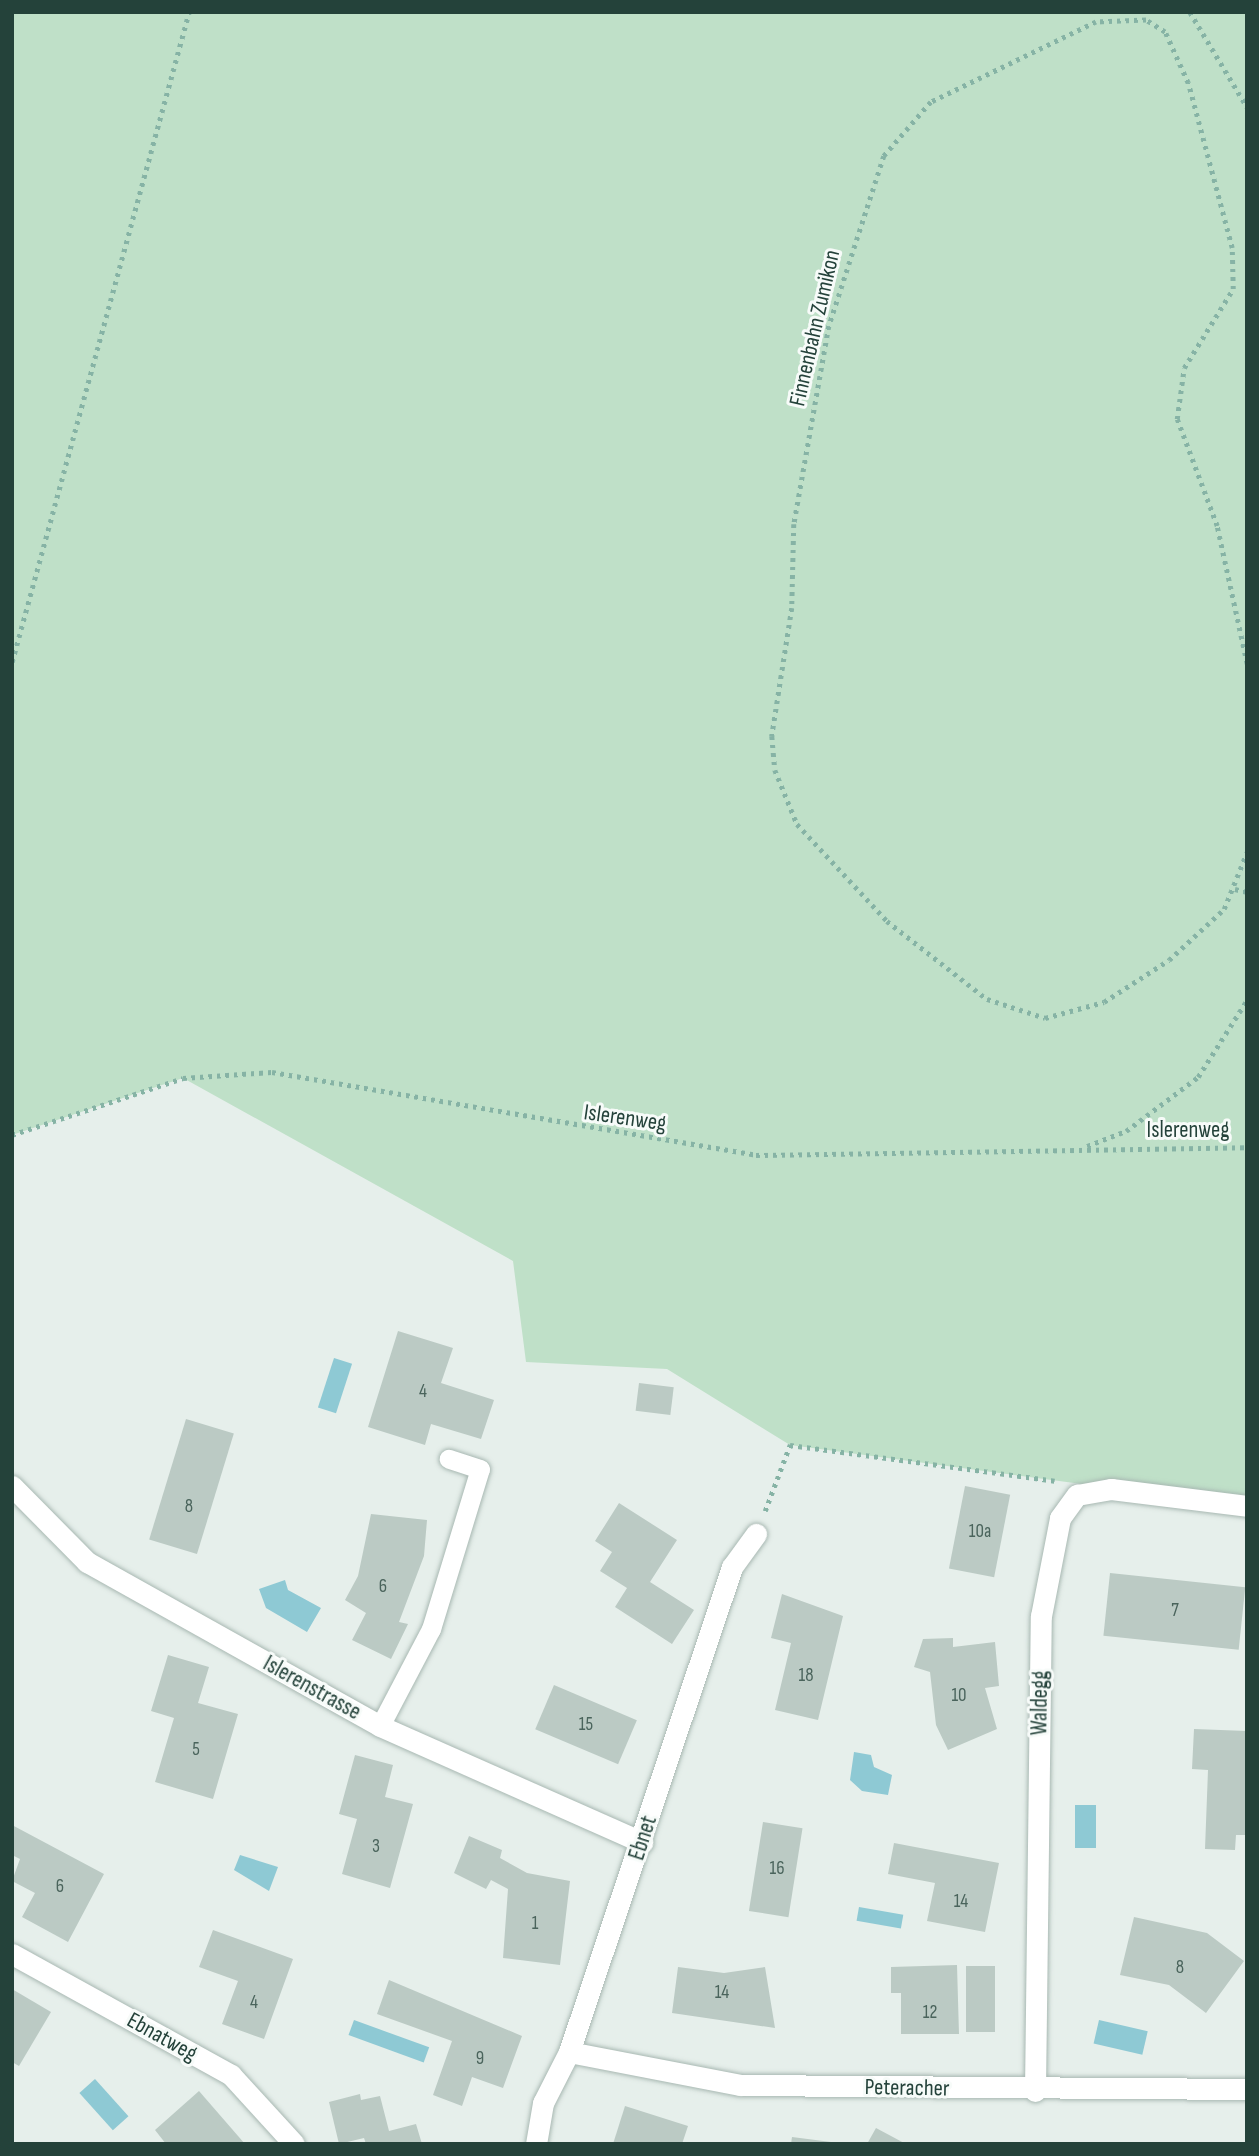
<!DOCTYPE html>
<html>
<head>
<meta charset="utf-8">
<style>
	body { margin:0 }
	#map { position:relative; width:1259px; height:2156px; overflow:hidden; background:#e6efeb; font-family:"Sofia Sans Condensed",sans-serif }
	div>[style] { position:absolute }
	.green>* { inset:0; background:#bfe0c8 }
	.water>* { inset:0; background:#8ec9d4; transform-origin:0 0 }
	.building>* { inset:0; background:#bbcac4; transform-origin:0 0 }
	.path>* { height:4.5px; margin-top:-2.25px; transform-origin:0; background:repeating-linear-gradient(90deg,#86b3a5 0 3.5px,transparent 0 8.5px) }
	.roads { filter:drop-shadow(0 0 2px #a8b8b2) drop-shadow(0 0 2px #a8b8b2) }
	.service>* { height:19px; margin:-9.5px; padding:0 9.5px; transform-origin:9.5px; border-radius:9.5px; background:#fff }
	.minor>* { height:21px; margin:-10.5px; padding:0 10.5px; transform-origin:10.5px; border-radius:10.5px; background:#fff }
	span { translate:-50% -50%; white-space:nowrap; text-align:center; line-height:1.15; -webkit-text-stroke:6px #f7fbf9; paint-order:stroke }
	.number-label { font-size:19px; color:#4a645c }
	.number-label span { -webkit-text-stroke-width:0 }
	.street-label { font-size:23px; color:#24423a }
	.frame { position:absolute; inset:0; border:14px solid #24423a; pointer-events:none }
</style>
</head>
<body>
<div id="map">
	<div class="green">
		<div style="clip-path:polygon(12px 12px,1247px 12px,1247px 1506px,790px 1445px,667px 1369px,526px 1362px,513px 1261px,183px 1078px,12px 1135px)"></div>
	</div>
	<div class="water">
		<div style="left:334px;top:1358px;width:19px;height:52px;rotate:18deg"></div>
		<div style="clip-path:polygon(285px 1580px,288px 1590px,321px 1608px,307px 1632px,266px 1608px,259px 1589px)"></div>
		<div style="clip-path:polygon(854px 1752px,871px 1755px,874px 1767px,892px 1775px,888px 1795px,862px 1791px,850px 1780px)"></div>
		<div style="left:1075px;top:1805px;width:21px;height:43px"></div>
		<div style="clip-path:polygon(240px 1855px,278px 1867px,269px 1891px,234px 1870px)"></div>
		<div style="left:859px;top:1907px;width:45px;height:14px;rotate:10deg"></div>
		<div style="left:354px;top:2020px;width:80px;height:16px;rotate:20deg"></div>
		<div style="left:1099px;top:2020px;width:50px;height:24px;rotate:13deg"></div>
		<div style="left:95px;top:2079px;width:50px;height:21px;rotate:48deg"></div>
	</div>
	<div class="building">
		<div style="clip-path:polygon(398px 1331px,453px 1348px,441px 1383px,494px 1400px,481px 1439px,431px 1424px,425px 1445px,368px 1427px)"></div>
		<div style="left:639px;top:1383px;width:35px;height:28px;rotate:7deg"></div>
		<div style="left:186px;top:1419px;width:50px;height:126px;rotate:17deg"></div>
		<div style="left:965px;top:1486px;width:46px;height:84px;rotate:11deg"></div>
		<div style="clip-path:polygon(619px 1503px,677px 1540px,650px 1582px,694px 1610px,672px 1644px,615px 1607px,627px 1588px,600px 1571px,612px 1552px,595px 1541px)"></div>
		<div style="clip-path:polygon(371px 1514px,427px 1520px,424px 1556px,399px 1622px,408px 1624px,391px 1659px,352px 1640px,366px 1613px,345px 1600px,358px 1576px)"></div>
		<div style="left:1110px;top:1573px;width:136px;height:63px;rotate:6deg"></div>
		<div style="clip-path:polygon(782px 1594px,843px 1616px,818px 1720px,775px 1710px,791px 1643px,771px 1638px)"></div>
		<div style="clip-path:polygon(953px 1638px,953px 1647px,995px 1642px,999px 1686px,985px 1688px,997px 1729px,948px 1750px,936px 1725px,930px 1672px,914px 1667px,923px 1639px)"></div>
		<div style="clip-path:polygon(168px 1655px,209px 1667px,198px 1703px,238px 1714px,213px 1799px,155px 1782px,174px 1718px,151px 1711px)"></div>
		<div style="left:554px;top:1685px;width:90px;height:48px;rotate:23deg"></div>
		<div style="clip-path:polygon(1194px 1729px,1247px 1731px,1247px 1835px,1236px 1835px,1235px 1850px,1205px 1849px,1208px 1770px,1192px 1769px)"></div>
		<div style="clip-path:polygon(355px 1755px,393px 1765px,385px 1797px,413px 1804px,390px 1888px,342px 1874px,357px 1819px,339px 1814px)"></div>
		<div style="left:763px;top:1822px;width:40px;height:90px;rotate:9deg"></div>
		<div style="clip-path:polygon(12px 1825px,104px 1874px,68px 1942px,22px 1917px,35px 1893px,12px 1881px,20px 1859px,12px 1855px)"></div>
		<div style="clip-path:polygon(469px 1836px,502px 1850px,500px 1858px,527px 1873px,570px 1881px,560px 1965px,503px 1958px,508px 1889px,491px 1880px,486px 1889px,454px 1873px)"></div>
		<div style="clip-path:polygon(894px 1843px,999px 1863px,985px 1932px,927px 1921px,935px 1883px,888px 1874px)"></div>
		<div style="clip-path:polygon(1134px 1917px,1207px 1933px,1244px 1961px,1206px 2013px,1169px 1985px,1120px 1975px)"></div>
		<div style="clip-path:polygon(213px 1930px,293px 1959px,264px 2039px,222px 2024px,238px 1981px,199px 1967px)"></div>
		<div style="clip-path:polygon(957px 1965px,959px 2034px,901px 2034px,901px 1993px,891px 1993px,891px 1967px)"></div>
		<div style="left:966px;top:1966px;width:29px;height:66px"></div>
		<div style="clip-path:polygon(678px 1967px,724px 1973px,765px 1967px,775px 2028px,672px 2013px)"></div>
		<div style="clip-path:polygon(389px 1980px,522px 2036px,503px 2088px,472px 2077px,462px 2106px,433px 2095px,452px 2041px,377px 2014px)"></div>
		<div style="clip-path:polygon(12px 1989px,51px 2012px,19px 2066px,12px 2062px)"></div>
		<div style="clip-path:polygon(199px 2091px,245px 2144px,166px 2144px,155px 2130px)"></div>
		<div style="clip-path:polygon(360px 2094px,361px 2100px,380px 2096px,389px 2131px,416px 2124px,422px 2144px,366px 2144px,364px 2138px,339px 2144px,329px 2102px)"></div>
		<div style="clip-path:polygon(625px 2106px,688px 2126px,682px 2144px,613px 2144px)"></div>
		<div style="clip-path:polygon(876px 2128px,906px 2144px,867px 2144px)"></div>
		<div style="clip-path:polygon(792px 2137px,831px 2142px,830px 2144px,791px 2144px)"></div>
	</div>
	<div class="path">
		<div style="left:1190px;top:12px;width:111px;rotate:59deg"></div>
		<div style="left:12px;top:662px;width:674px;rotate:-74.77deg"></div>
		<div style="left:1247px;top:664px;width:141px;rotate:-102.3deg"></div>
		<div style="left:1217px;top:526px;width:114px;rotate:-110.5deg"></div>
		<div style="left:1177px;top:419px;width:51px;rotate:-82.2deg"></div>
		<div style="left:1184px;top:368px;width:93px;rotate:-58.2deg"></div>
		<div style="left:1233px;top:289px;width:41px;rotate:-91.4deg"></div>
		<div style="left:1232px;top:248px;width:171px;rotate:-104.9deg"></div>
		<div style="left:1188px;top:83px;width:56px;rotate:-114.3deg"></div>
		<div style="left:1165px;top:32px;width:22px;rotate:-148deg"></div>
		<div style="left:1146px;top:20px;width:50px;rotate:177.7deg"></div>
		<div style="left:1096px;top:22px;width:183px;rotate:154.1deg"></div>
		<div style="left:931px;top:102px;width:72px;rotate:131deg"></div>
		<div style="left:884px;top:156px;width:179px;rotate:107.9deg"></div>
		<div style="left:829px;top:326px;width:201px;rotate:100deg"></div>
		<div style="left:794px;top:524px;width:84px;rotate:91.4deg"></div>
		<div style="left:792px;top:608px;width:130px;rotate:98.9deg"></div>
		<div style="left:772px;top:736px;width:34px;rotate:85deg"></div>
		<div style="left:775px;top:770px;width:58px;rotate:67.8deg"></div>
		<div style="left:797px;top:824px;width:132px;rotate:47.1deg"></div>
		<div style="left:887px;top:921px;width:127px;rotate:38deg"></div>
		<div style="left:987px;top:999px;width:61px;rotate:18.1deg"></div>
		<div style="left:1045px;top:1018px;width:61px;rotate:-15.2deg"></div>
		<div style="left:1104px;top:1002px;width:77px;rotate:-32.9deg"></div>
		<div style="left:1169px;top:960px;width:75px;rotate:-42.8deg"></div>
		<div style="left:1224px;top:909px;width:61px;rotate:-68deg"></div>
		<div style="left:1235px;top:889px;width:12px;rotate:14deg"></div>
		<div style="left:12px;top:1135px;width:180px;rotate:-18.4deg"></div>
		<div style="left:183px;top:1078px;width:89px;rotate:-3.9deg"></div>
		<div style="left:272px;top:1072px;width:491px;rotate:9.7deg"></div>
		<div style="left:756px;top:1155px;width:491px;rotate:-0.9deg"></div>
		<div style="left:1087px;top:1146px;width:42px;rotate:-21deg"></div>
		<div style="left:1126px;top:1131px;width:90px;rotate:-36.9deg"></div>
		<div style="left:1198px;top:1077px;width:91px;rotate:-57.5deg"></div>
		<div style="left:765px;top:1511px;width:71px;rotate:-69.3deg"></div>
		<div style="left:790px;top:1445px;width:267px;rotate:7.7deg"></div>
	</div>
	<div class="roads">
		<div class="service">
			<div style="left:380px;top:1726px;width:110px;rotate:-62.3deg"></div>
			<div style="left:431px;top:1629px;width:167px;rotate:-73deg"></div>
			<div style="left:480px;top:1469px;width:33px;rotate:-162deg"></div>
		</div>
		<div class="minor">
			<div style="left:12px;top:1486px;width:107px;rotate:45.4deg"></div>
			<div style="left:87px;top:1562px;width:336px;rotate:29.2deg"></div>
			<div style="left:380px;top:1726px;width:287px;rotate:23.9deg"></div>
			<div style="left:12px;top:1954px;width:250px;rotate:28.9deg"></div>
			<div style="left:231px;top:2075px;width:93px;rotate:47.6deg"></div>
			<div style="left:569px;top:2052px;width:174px;rotate:10.9deg"></div>
			<div style="left:740px;top:2085px;width:507px;rotate:0.45deg"></div>
			<div style="left:1035px;top:2091px;width:475px;rotate:-89.3deg"></div>
			<div style="left:1041px;top:1616px;width:100px;rotate:-79deg"></div>
			<div style="left:1060px;top:1518px;width:29px;rotate:-54deg"></div>
			<div style="left:1077px;top:1495px;width:35px;rotate:-10deg"></div>
			<div style="left:1111px;top:1489px;width:137px;rotate:7.1deg"></div>
			<div style="left:536px;top:2144px;width:42px;rotate:-80.3deg"></div>
			<div style="left:543px;top:2103px;width:57px;rotate:-63deg"></div>
			<div style="left:569px;top:2052px;width:512px;rotate:-71.42deg"></div>
			<div style="left:732px;top:1567px;width:41px;rotate:-54deg"></div>
		</div>
	</div>
	<div class="number-label">
		<span style="left:423px;top:1392px">4</span>
		<span style="left:189px;top:1507px">8</span>
		<span style="left:980px;top:1532px">10a</span>
		<span style="left:383px;top:1587px">6</span>
		<span style="left:1175px;top:1611px">7</span>
		<span style="left:806px;top:1676px">18</span>
		<span style="left:959px;top:1696px">10</span>
		<span style="left:586px;top:1725px">15</span>
		<span style="left:196px;top:1750px">5</span>
		<span style="left:376px;top:1847px">3</span>
		<span style="left:777px;top:1869px">16</span>
		<span style="left:60px;top:1887px">6</span>
		<span style="left:961px;top:1902px">14</span>
		<span style="left:535px;top:1924px">1</span>
		<span style="left:1180px;top:1968px">8</span>
		<span style="left:722px;top:1993px">14</span>
		<span style="left:254px;top:2003px">4</span>
		<span style="left:930px;top:2013px">12</span>
		<span style="left:480px;top:2059px">9</span>
	</div>
	<div class="street-label">
		<span style="left:815px;top:328px;rotate:-77deg">Finnenbahn Zumikon</span>
		<span style="left:625px;top:1118px;rotate:8deg">Islerenweg</span>
		<span style="left:1188px;top:1130px">Islerenweg</span>
		<span style="left:312px;top:1688px;rotate:29deg">Islerenstrasse</span>
		<span style="left:1040px;top:1703px;rotate:-89deg">Waldegg</span>
		<span style="left:643px;top:1838px;rotate:-72deg">Ebnet</span>
		<span style="left:162px;top:2037px;rotate:29deg">Ebnatweg</span>
		<span style="left:907px;top:2088px;rotate:1deg">Peteracher</span>
	</div>
	<div class="frame"></div>
</div>
</body>
</html>
